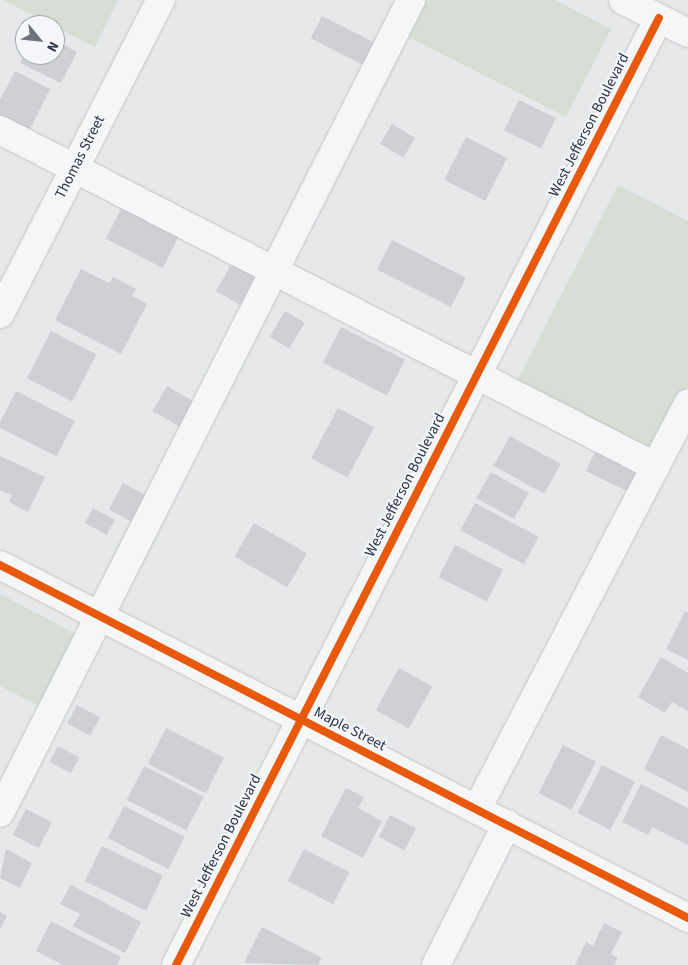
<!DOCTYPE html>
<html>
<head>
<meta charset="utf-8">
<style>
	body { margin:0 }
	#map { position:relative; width:688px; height:965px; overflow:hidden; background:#e6e8ea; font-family:"Source Sans 3",sans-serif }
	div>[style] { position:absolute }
	.green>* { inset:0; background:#d6ded6 }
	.building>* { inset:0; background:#ced0d3; transform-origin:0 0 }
	.roads { filter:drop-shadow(0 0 1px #c4c6c8) drop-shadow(0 0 1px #c4c6c8) }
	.minor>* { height:28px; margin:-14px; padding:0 14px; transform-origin:14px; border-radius:14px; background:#f5f6f7 }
	.cycleway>* { height:8px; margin:-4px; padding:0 4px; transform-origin:4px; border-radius:4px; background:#e8590c }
	span { translate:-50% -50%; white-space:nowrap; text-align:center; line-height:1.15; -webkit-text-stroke:4px #f4f6f9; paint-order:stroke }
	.street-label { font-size:15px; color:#2b3445 }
	.north { position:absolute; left:15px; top:15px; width:50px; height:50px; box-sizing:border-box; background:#f4f6f9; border:1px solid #a4a8b1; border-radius:50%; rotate:118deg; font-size:14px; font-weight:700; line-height:20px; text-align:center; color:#2b3445 }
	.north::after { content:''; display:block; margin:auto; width:18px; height:22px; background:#6c737f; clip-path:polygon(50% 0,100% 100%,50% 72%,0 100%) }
</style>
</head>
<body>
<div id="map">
	<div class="green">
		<div style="clip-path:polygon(3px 0,118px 0,95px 47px)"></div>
		<div style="clip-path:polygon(420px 0,555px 0,611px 29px,566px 117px,403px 34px)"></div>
		<div style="clip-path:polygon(618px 185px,688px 221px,688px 389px,654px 455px,515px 385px)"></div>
		<div style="clip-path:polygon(0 594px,82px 637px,45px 709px,0 686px)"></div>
	</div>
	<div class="building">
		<div style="left:322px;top:16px;width:64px;height:25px;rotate:27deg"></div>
		<div style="clip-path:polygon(55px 40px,77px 52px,61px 83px,20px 63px,24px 55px,55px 55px)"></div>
		<div style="clip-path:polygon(15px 71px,50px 89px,29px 131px,0 117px,0 100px)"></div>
		<div style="left:519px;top:100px;width:41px;height:34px;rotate:26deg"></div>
		<div style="left:392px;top:124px;width:27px;height:23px;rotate:31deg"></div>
		<div style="left:466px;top:137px;width:46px;height:48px;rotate:27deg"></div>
		<div style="left:123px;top:205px;width:64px;height:38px;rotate:27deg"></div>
		<div style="left:392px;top:240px;width:83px;height:33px;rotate:27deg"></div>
		<div style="left:235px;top:258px;width:32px;height:38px;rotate:30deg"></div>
		<div style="clip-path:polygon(81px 269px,109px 283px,113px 277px,136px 289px,132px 296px,147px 304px,121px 354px,55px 320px)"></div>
		<div style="left:285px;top:311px;width:23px;height:30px;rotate:31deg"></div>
		<div style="left:341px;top:327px;width:72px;height:40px;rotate:27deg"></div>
		<div style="left:51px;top:331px;width:51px;height:53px;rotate:27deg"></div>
		<div style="left:167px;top:386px;width:34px;height:29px;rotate:30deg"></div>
		<div style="left:16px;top:391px;width:66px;height:40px;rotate:27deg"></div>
		<div style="left:338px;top:408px;width:41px;height:57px;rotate:28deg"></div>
		<div style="left:510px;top:436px;width:58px;height:34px;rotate:29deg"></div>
		<div style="left:599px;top:444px;width:51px;height:30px;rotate:26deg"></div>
		<div style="clip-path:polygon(0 456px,45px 477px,28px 512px,9px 502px,12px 495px,0 490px)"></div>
		<div style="left:491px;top:472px;width:43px;height:30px;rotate:29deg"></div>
		<div style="left:123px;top:483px;width:27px;height:30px;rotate:28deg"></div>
		<div style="left:475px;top:503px;width:72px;height:31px;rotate:28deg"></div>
		<div style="left:93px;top:508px;width:25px;height:17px;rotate:29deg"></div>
		<div style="left:254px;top:523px;width:61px;height:39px;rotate:30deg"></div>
		<div style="left:455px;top:545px;width:54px;height:36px;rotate:27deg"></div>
		<div style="clip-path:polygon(685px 611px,688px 613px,688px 660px,666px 649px)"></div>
		<div style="clip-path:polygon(661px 657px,688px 673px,688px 711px,672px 702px,665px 713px,638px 697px)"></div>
		<div style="left:399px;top:668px;width:38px;height:48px;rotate:29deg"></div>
		<div style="left:77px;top:705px;width:26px;height:21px;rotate:28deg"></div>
		<div style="left:166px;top:728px;width:65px;height:40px;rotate:27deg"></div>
		<div style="clip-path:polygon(661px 735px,688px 749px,688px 792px,644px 769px)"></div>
		<div style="left:563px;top:745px;width:37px;height:54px;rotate:27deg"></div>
		<div style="left:58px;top:746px;width:24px;height:18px;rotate:28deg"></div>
		<div style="left:602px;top:765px;width:37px;height:54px;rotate:27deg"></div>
		<div style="left:144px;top:766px;width:67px;height:38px;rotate:27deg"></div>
		<div style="clip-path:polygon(641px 784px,688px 808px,688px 845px,652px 827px,648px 835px,622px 822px)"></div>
		<div style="clip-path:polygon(346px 788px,364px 797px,358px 808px,382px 821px,363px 858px,321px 836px)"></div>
		<div style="left:124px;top:806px;width:68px;height:36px;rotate:27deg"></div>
		<div style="left:26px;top:809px;width:29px;height:29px;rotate:27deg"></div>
		<div style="left:390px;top:815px;width:29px;height:25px;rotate:27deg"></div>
		<div style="left:102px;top:846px;width:68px;height:39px;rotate:26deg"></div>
		<div style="clip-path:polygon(6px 849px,32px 863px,20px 888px,0 878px)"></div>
		<div style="left:304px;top:849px;width:51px;height:36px;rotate:27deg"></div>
		<div style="clip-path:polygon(71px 885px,141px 922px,125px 953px,73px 926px,80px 914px,60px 904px)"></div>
		<div style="clip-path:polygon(0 912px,7px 916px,0 930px)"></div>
		<div style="clip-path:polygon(51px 921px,121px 957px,117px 965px,63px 965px,36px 951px)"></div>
		<div style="clip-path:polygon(604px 923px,622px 932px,611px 954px,618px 958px,614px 965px,575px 965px,586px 942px,593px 946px)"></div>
		<div style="clip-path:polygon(262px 927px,322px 958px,318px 965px,244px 963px)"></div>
	</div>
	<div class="roads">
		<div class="minor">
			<div style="left:623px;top:0;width:73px;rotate:26.9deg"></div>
			<div style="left:0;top:130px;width:737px;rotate:27.19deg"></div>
			<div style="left:0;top:314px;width:353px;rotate:-62.9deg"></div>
			<div style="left:0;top:565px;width:773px;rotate:27.16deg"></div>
			<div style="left:477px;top:809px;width:457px;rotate:-62.5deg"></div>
			<div style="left:0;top:813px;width:911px;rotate:-63.18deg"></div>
			<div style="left:176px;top:965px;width:1063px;rotate:-62.98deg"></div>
			<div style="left:436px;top:965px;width:158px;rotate:-63.3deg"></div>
		</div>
	</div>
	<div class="cycleway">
		<div style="left:0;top:565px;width:773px;rotate:27.16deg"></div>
		<div style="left:176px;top:965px;width:1063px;rotate:-62.98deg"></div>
	</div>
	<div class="street-label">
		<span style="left:589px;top:125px;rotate:-63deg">West Jefferson Boulevard</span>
		<span style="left:80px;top:157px;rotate:-63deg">Thomas Street</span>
		<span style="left:405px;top:485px;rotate:-63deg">West Jefferson Boulevard</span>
		<span style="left:350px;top:729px;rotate:27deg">Maple Street</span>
		<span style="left:221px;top:846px;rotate:-63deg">West Jefferson Boulevard</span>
	</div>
	<div class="north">N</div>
</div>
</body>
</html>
